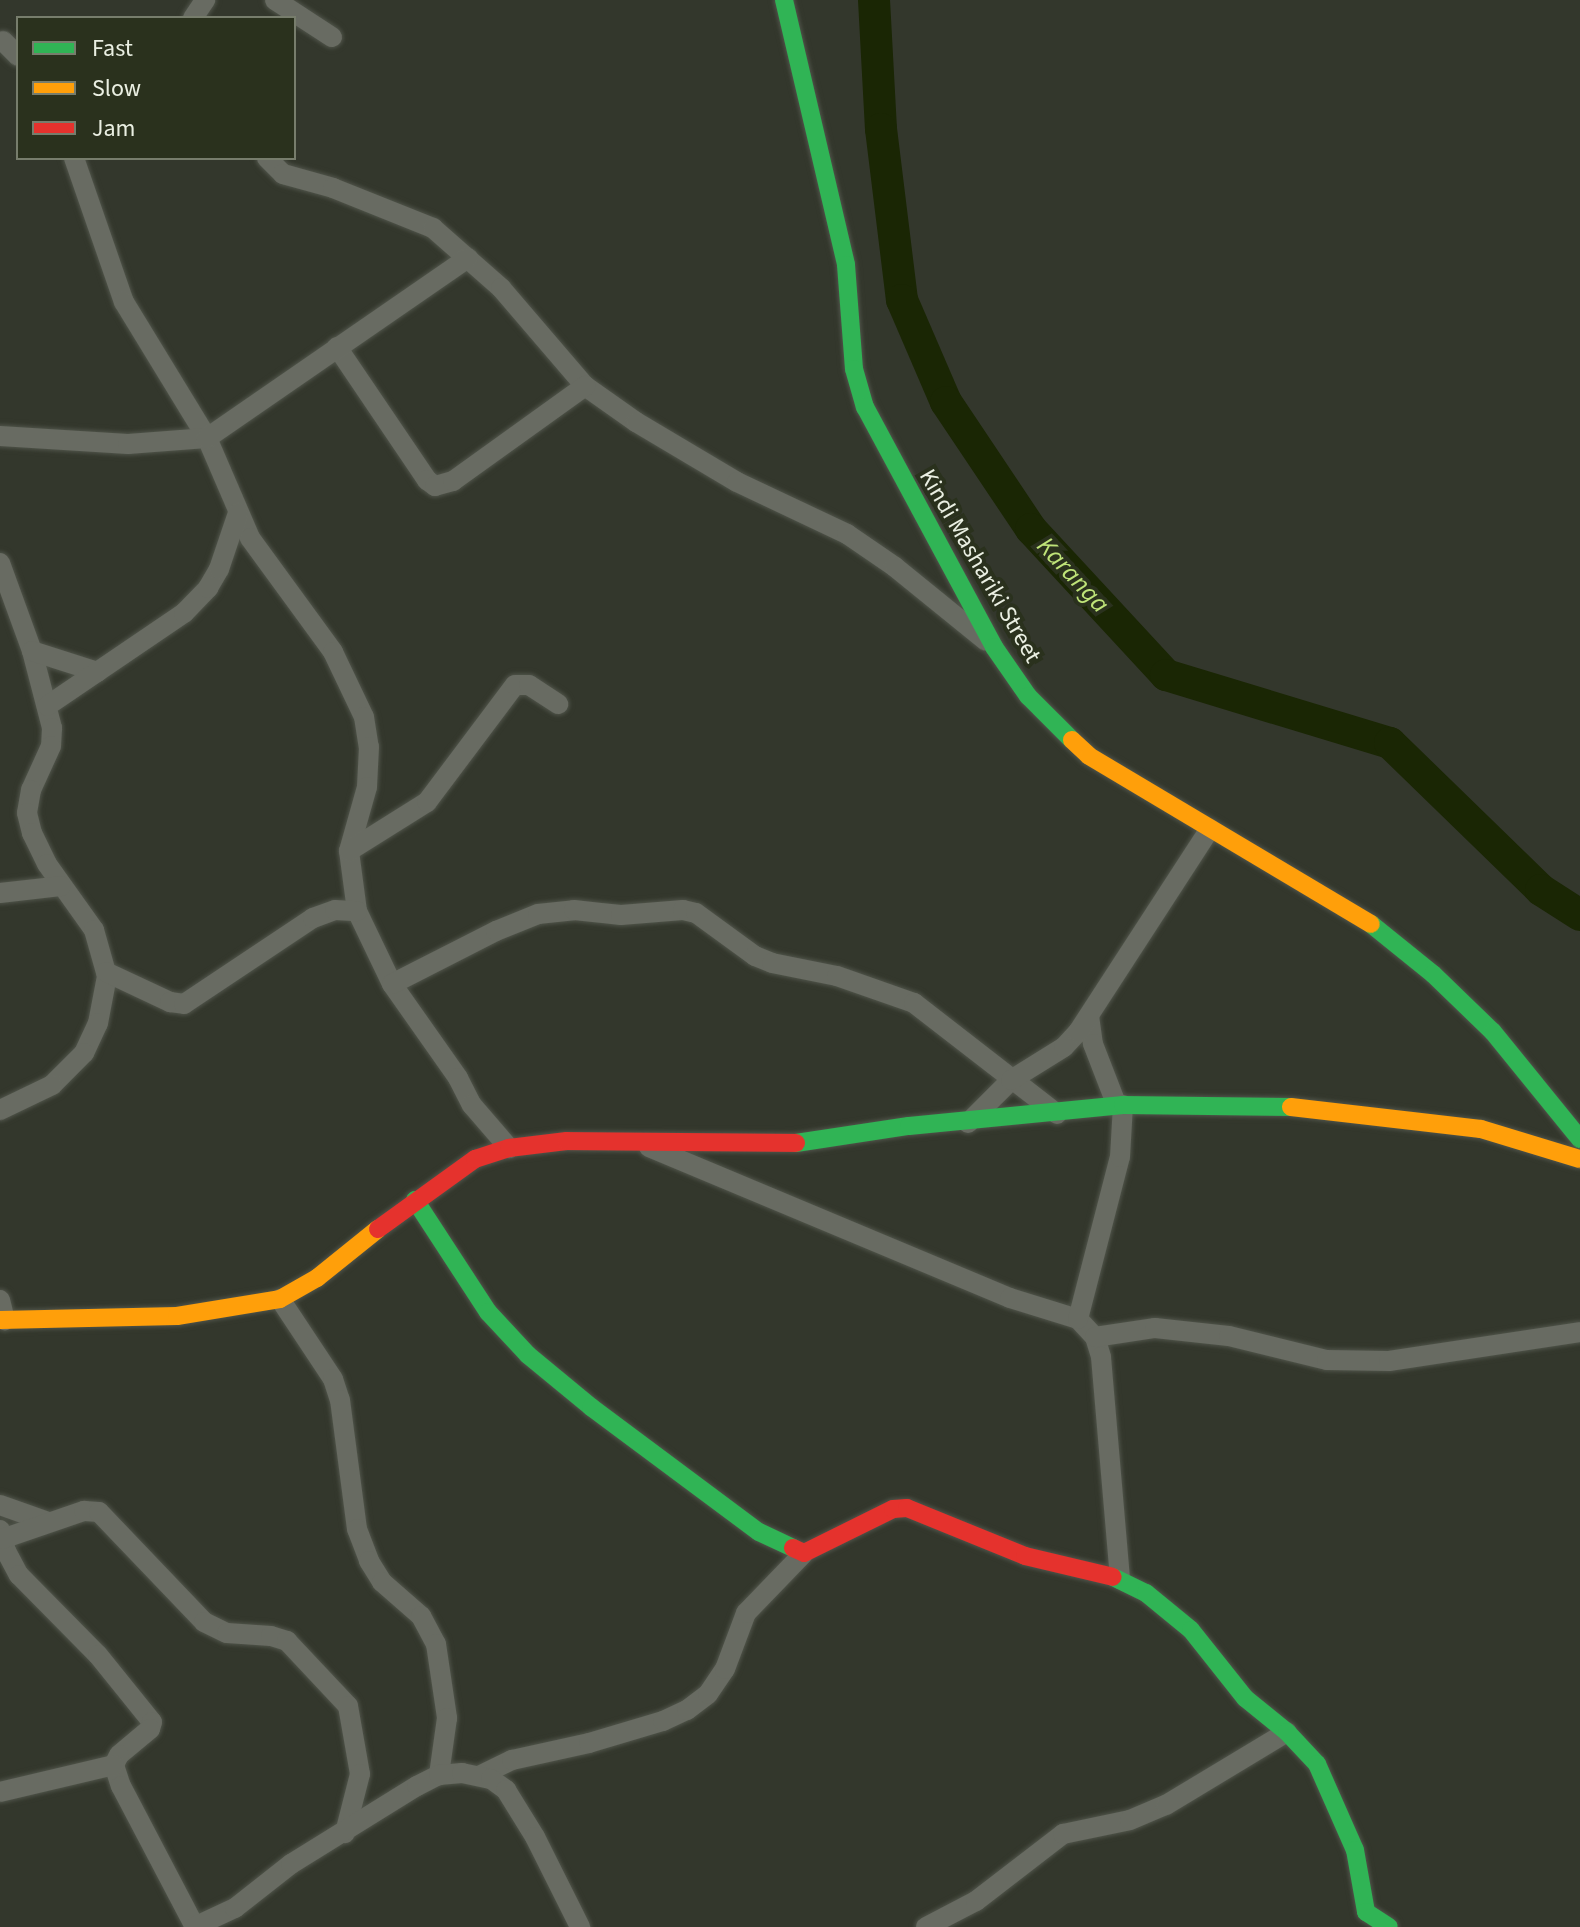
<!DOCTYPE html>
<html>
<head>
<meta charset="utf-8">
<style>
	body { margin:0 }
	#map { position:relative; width:1580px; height:1927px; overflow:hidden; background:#33372c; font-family:"Source Sans 3",sans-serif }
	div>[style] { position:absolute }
	.river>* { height:32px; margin:-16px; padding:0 16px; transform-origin:16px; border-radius:16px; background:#1a2604 }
	.roads { filter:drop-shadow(0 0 2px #50544a) drop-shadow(0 0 2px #50544a) }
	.street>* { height:20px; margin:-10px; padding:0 10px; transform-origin:10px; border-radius:10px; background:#686b62 }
	.fast>* { height:18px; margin:-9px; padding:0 9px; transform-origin:9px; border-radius:9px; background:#30b455 }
	.slow>* { height:18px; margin:-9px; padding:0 9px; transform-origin:9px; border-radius:9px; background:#ff9f0a }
	.jam>* { height:18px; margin:-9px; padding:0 9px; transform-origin:9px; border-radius:9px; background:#e5322d }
	span { translate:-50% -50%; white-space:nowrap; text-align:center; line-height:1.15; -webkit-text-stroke:8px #2a311d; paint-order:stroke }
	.street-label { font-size:24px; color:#eaefe2 }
	.water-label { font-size:26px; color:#bfe479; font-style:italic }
	.legend { position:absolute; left:16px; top:16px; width:280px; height:144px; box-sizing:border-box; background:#2a311d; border:2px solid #777d6c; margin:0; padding:10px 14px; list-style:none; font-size:24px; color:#eaefe2 }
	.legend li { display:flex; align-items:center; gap:16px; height:40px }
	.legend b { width:40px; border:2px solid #777d6c }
</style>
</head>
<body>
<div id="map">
	<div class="river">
		<div style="left:874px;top:0;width:129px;rotate:86.9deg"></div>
		<div style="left:881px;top:129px;width:172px;rotate:83deg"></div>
		<div style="left:902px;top:300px;width:111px;rotate:66.7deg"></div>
		<div style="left:946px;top:402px;width:153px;rotate:56.2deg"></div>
		<div style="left:1031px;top:529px;width:199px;rotate:47.2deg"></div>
		<div style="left:1166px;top:675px;width:234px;rotate:16.9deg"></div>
		<div style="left:1390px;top:743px;width:211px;rotate:44.2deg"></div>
		<div style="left:1541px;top:890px;width:46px;rotate:32.7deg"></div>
	</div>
	<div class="roads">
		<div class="street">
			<div style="left:275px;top:0;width:68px;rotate:33deg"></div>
			<div style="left:193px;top:18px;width:22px;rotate:-56deg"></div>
			<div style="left:3px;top:41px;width:21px;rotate:45deg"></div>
			<div style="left:74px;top:158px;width:152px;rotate:70.9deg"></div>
			<div style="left:124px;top:302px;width:159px;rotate:58.6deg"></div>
			<div style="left:207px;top:438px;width:109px;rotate:66.7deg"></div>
			<div style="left:250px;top:538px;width:141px;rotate:53.9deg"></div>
			<div style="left:333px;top:652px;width:72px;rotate:64.5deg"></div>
			<div style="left:364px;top:717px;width:30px;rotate:81deg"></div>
			<div style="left:369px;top:747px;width:40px;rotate:92.9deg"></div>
			<div style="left:367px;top:787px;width:66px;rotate:105.7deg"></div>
			<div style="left:349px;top:851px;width:61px;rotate:82.4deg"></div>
			<div style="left:357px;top:911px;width:81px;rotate:64.4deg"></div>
			<div style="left:392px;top:984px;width:115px;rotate:54.9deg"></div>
			<div style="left:458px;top:1078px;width:30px;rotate:63deg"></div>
			<div style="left:472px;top:1105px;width:57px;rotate:49.3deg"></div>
			<div style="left:267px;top:158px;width:23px;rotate:45deg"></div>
			<div style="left:283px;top:174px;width:52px;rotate:15.6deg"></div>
			<div style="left:333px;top:188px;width:108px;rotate:21.8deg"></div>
			<div style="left:433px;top:228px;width:91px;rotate:41.4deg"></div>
			<div style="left:501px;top:288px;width:129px;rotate:49.4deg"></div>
			<div style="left:585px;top:386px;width:62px;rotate:35.2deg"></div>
			<div style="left:636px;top:422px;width:117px;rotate:30.7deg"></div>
			<div style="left:737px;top:482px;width:122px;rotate:25.3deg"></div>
			<div style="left:847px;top:534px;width:58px;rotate:34.5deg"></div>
			<div style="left:895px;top:567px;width:117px;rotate:39.1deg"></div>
			<div style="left:337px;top:347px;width:161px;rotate:55.9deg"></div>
			<div style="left:427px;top:480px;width:10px;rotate:37deg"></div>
			<div style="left:435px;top:486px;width:19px;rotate:-16deg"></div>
			<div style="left:453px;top:481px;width:163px;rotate:-35.7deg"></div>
			<div style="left:0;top:436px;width:128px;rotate:3.6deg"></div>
			<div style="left:128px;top:444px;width:79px;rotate:-4.3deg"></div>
			<div style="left:207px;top:438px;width:317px;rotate:-34.6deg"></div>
			<div style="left:0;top:563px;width:94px;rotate:70deg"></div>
			<div style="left:32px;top:651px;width:80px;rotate:75.4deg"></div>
			<div style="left:52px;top:728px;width:18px;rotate:93deg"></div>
			<div style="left:51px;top:746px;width:48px;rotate:114.4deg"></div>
			<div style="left:31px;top:790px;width:23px;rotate:100deg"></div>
			<div style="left:27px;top:813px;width:21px;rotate:76deg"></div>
			<div style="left:32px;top:833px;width:34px;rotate:64deg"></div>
			<div style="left:47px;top:864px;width:81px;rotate:54.5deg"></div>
			<div style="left:94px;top:930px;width:48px;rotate:74.2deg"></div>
			<div style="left:107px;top:976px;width:48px;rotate:100.8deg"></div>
			<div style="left:98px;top:1023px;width:33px;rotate:115deg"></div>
			<div style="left:84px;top:1053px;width:45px;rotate:135deg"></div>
			<div style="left:52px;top:1085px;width:58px;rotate:154.3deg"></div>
			<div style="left:32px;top:651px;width:69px;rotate:17.7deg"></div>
			<div style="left:47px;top:706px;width:166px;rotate:-34.2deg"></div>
			<div style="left:184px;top:613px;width:35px;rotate:-46deg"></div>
			<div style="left:208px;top:588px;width:22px;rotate:-60deg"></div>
			<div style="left:219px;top:569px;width:59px;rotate:-71.3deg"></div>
			<div style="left:349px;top:851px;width:92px;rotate:-32.1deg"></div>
			<div style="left:427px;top:802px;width:146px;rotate:-53.1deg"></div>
			<div style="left:515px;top:685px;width:14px"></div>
			<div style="left:529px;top:685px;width:35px;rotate:33deg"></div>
			<div style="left:0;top:893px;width:61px;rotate:-6.5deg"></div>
			<div style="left:106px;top:972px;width:71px;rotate:25.1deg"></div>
			<div style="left:170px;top:1002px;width:14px;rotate:8deg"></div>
			<div style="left:184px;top:1004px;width:155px;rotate:-33.7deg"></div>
			<div style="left:313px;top:918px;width:23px;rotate:-20deg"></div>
			<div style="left:335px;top:910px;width:22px;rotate:3deg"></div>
			<div style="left:392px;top:984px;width:117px;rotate:-27deg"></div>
			<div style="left:496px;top:931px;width:45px;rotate:-22deg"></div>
			<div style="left:538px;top:914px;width:36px;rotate:-6deg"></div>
			<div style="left:574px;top:910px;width:47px;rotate:6.1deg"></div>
			<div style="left:621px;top:915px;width:62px;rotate:-4.6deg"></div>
			<div style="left:683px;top:910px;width:13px;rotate:13deg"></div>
			<div style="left:696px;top:913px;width:73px;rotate:36.1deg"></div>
			<div style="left:755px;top:956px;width:18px;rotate:22deg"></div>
			<div style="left:772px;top:963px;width:66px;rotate:11.3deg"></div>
			<div style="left:837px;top:976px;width:82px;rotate:19.3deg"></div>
			<div style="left:914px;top:1003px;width:181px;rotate:37.8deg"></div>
			<div style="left:1089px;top:1016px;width:28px;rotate:82deg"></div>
			<div style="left:1093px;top:1044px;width:66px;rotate:68.8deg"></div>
			<div style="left:968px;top:1123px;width:61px;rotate:-45deg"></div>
			<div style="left:1011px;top:1080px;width:62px;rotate:-31.9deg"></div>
			<div style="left:1064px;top:1047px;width:21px;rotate:-47deg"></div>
			<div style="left:1078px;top:1032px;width:242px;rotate:-57deg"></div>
			<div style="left:649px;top:1147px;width:391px;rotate:22.7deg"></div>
			<div style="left:1010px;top:1298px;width:71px;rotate:17.2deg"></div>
			<div style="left:1078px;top:1319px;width:25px;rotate:47deg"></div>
			<div style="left:1095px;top:1337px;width:21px;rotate:73deg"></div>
			<div style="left:1101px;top:1357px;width:223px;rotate:85.1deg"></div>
			<div style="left:280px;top:1299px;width:96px;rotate:56.5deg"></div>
			<div style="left:333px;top:1379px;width:22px;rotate:72deg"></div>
			<div style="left:340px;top:1400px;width:130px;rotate:82.5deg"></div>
			<div style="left:357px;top:1529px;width:34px;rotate:69deg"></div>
			<div style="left:369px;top:1561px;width:25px;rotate:58deg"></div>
			<div style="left:382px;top:1582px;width:52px;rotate:41.1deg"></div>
			<div style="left:421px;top:1616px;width:32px;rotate:62deg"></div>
			<div style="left:436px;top:1644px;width:75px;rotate:81.5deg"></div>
			<div style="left:447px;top:1718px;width:58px;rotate:98deg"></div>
			<div style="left:0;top:1300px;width:21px;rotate:76deg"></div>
			<div style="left:1078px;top:1319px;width:167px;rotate:-75.5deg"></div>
			<div style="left:1120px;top:1157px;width:52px;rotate:-86.7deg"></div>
			<div style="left:1095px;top:1337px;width:61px;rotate:-8.5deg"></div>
			<div style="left:1155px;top:1328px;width:74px;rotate:6.2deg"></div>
			<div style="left:1229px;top:1336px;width:101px;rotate:13.8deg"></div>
			<div style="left:1327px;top:1360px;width:62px;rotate:0.9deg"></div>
			<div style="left:1389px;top:1361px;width:193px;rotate:-8.6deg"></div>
			<div style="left:0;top:1505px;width:51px;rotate:19.5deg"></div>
			<div style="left:0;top:1530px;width:22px;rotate:74deg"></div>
			<div style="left:6px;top:1551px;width:27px;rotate:62deg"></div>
			<div style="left:19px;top:1575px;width:112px;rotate:45.4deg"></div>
			<div style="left:98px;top:1655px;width:86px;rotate:51.1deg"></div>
			<div style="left:152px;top:1722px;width:7px;rotate:106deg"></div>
			<div style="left:150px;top:1729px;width:40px;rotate:140deg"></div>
			<div style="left:119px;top:1755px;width:11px;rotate:117deg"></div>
			<div style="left:114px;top:1765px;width:22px;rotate:72deg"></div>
			<div style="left:121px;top:1786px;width:159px;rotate:62.3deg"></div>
			<div style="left:2px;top:1539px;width:87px;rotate:-18.9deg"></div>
			<div style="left:84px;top:1511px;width:15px;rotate:4deg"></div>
			<div style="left:99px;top:1512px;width:152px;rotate:46.3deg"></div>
			<div style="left:204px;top:1622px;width:25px;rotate:26deg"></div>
			<div style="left:227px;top:1633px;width:44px;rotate:3.9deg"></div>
			<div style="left:271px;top:1636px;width:17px;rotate:17deg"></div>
			<div style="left:287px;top:1641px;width:89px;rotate:46.8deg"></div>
			<div style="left:348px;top:1706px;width:69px;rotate:80deg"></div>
			<div style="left:360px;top:1774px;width:61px;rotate:104.3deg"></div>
			<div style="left:479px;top:1776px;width:37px;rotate:-26deg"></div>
			<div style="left:512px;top:1760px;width:79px;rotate:-12.4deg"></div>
			<div style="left:589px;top:1743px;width:77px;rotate:-16.6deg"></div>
			<div style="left:663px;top:1721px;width:26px;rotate:-25deg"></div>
			<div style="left:687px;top:1710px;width:26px;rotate:-37deg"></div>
			<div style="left:708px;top:1694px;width:30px;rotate:-56deg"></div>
			<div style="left:725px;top:1669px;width:60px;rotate:-69.4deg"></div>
			<div style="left:746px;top:1613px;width:83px;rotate:-46deg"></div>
			<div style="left:0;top:1792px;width:117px;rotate:-13.3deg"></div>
			<div style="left:194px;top:1927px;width:45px;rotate:-24.9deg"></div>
			<div style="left:235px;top:1908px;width:71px;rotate:-38.2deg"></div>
			<div style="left:291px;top:1864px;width:148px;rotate:-31.8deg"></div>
			<div style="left:417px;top:1786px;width:25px;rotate:-27deg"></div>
			<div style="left:439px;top:1775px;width:23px;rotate:-5deg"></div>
			<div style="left:462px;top:1773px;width:30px;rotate:12deg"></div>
			<div style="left:491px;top:1779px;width:19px;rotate:36deg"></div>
			<div style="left:506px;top:1790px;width:55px;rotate:58.3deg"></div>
			<div style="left:535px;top:1837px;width:101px;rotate:63.4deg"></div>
			<div style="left:926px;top:1927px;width:56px;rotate:-27.5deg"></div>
			<div style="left:976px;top:1901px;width:110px;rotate:-37.6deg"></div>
			<div style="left:1063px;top:1834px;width:68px;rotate:-11.8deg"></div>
			<div style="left:1130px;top:1820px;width:39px;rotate:-23deg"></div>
			<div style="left:1166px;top:1805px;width:141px;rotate:-31.1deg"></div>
		</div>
		<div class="fast">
			<div style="left:784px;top:0;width:272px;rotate:76.8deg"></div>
			<div style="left:846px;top:265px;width:104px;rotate:85.6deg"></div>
			<div style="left:854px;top:369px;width:40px;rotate:74deg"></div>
			<div style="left:865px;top:407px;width:272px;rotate:61.7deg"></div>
			<div style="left:994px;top:647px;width:60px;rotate:55.2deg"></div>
			<div style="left:1028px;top:696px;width:62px;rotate:45deg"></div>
			<div style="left:1371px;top:924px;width:80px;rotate:38.9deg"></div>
			<div style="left:1433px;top:974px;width:83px;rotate:44deg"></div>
			<div style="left:1493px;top:1032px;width:138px;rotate:50.9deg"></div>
			<div style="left:796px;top:1143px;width:114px;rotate:-8.6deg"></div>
			<div style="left:909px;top:1126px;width:215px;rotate:-5.6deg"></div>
			<div style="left:1123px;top:1105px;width:168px;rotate:0.7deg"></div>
			<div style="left:415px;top:1200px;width:134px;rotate:56.9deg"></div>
			<div style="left:488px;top:1312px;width:59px;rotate:47.1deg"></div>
			<div style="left:528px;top:1355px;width:82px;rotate:39.5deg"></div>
			<div style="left:591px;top:1407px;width:209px;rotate:36.7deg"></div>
			<div style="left:759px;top:1532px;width:38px;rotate:25deg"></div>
			<div style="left:1113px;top:1577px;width:37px;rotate:26deg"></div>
			<div style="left:1146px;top:1593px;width:58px;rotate:39.4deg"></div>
			<div style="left:1191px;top:1630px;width:87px;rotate:51.5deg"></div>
			<div style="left:1245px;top:1698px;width:54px;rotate:39deg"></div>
			<div style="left:1287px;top:1732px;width:44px;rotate:46.8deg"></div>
			<div style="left:1317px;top:1764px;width:94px;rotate:66.2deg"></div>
			<div style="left:1355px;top:1850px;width:63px;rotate:79.9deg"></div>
			<div style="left:1366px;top:1912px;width:27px;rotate:33deg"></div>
		</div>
		<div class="slow">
			<div style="left:1072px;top:740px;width:23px;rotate:43deg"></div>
			<div style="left:1089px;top:756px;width:328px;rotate:30.8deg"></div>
			<div style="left:1291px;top:1107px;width:191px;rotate:6.6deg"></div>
			<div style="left:1481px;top:1129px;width:103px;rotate:16.9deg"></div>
			<div style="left:0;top:1320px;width:177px;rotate:-1.3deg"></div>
			<div style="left:177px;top:1316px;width:104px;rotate:-9.4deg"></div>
			<div style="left:280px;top:1299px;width:43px;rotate:-29.6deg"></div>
			<div style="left:317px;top:1278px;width:78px;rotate:-38.8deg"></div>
		</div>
		<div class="jam">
			<div style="left:378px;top:1229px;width:120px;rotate:-35.8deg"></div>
			<div style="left:475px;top:1159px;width:36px;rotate:-18deg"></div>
			<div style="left:509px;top:1148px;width:58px;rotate:-6.9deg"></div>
			<div style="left:567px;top:1141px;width:229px;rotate:0.5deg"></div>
			<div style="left:793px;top:1548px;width:12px;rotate:24deg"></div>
			<div style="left:804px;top:1553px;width:99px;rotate:-26.3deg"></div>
			<div style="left:893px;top:1509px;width:14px;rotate:-4deg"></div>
			<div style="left:907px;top:1508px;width:127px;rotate:22.1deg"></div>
			<div style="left:1025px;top:1556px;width:90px;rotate:13.4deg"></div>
		</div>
	</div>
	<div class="street-label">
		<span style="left:980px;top:566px;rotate:60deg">Kindi Mashariki Street</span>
	</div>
	<div class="water-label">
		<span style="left:1073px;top:575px;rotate:47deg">Karanga</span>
	</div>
	<ul class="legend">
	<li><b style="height:10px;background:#30b455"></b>Fast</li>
	<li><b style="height:10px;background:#ff9f0a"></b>Slow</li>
	<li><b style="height:10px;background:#e5322d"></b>Jam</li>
	</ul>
</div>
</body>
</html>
